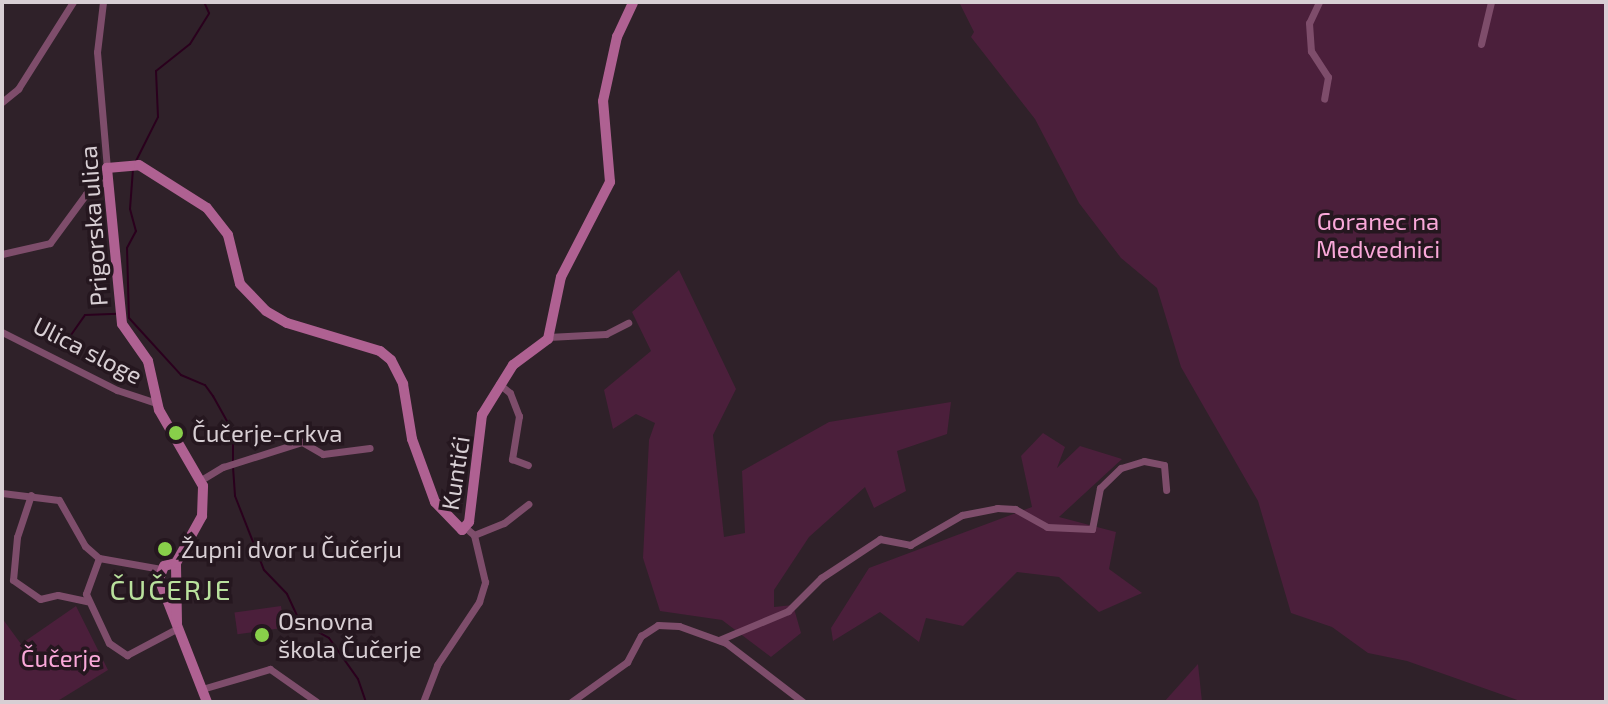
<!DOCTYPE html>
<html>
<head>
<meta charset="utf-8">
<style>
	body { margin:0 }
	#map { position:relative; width:1608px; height:704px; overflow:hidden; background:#2f2129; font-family:"Exo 2",sans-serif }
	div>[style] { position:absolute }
	.green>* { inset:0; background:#4b1f3b; transform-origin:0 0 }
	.stream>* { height:2px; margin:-1px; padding:0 1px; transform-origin:1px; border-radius:1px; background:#2a001d }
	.street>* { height:7px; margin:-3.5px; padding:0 3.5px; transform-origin:3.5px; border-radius:3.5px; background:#7e4d6b }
	.secondary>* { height:10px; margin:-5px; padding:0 5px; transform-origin:5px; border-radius:5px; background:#af6192 }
	.dots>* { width:22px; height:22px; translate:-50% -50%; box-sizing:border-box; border:4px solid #25171f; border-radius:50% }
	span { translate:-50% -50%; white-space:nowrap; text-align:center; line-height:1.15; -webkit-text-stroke:7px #25171f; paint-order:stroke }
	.park-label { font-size:24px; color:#f9a8d9 }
	.street-label { font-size:24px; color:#d8cfd4 }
	.poi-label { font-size:24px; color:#d8cfd4 }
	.left { translate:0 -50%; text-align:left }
	.quarter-label { font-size:28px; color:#b9e19d; letter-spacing:2px }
	.frame { position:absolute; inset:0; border:4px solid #d8cfd4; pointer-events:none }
</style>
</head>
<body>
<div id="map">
	<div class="green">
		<div style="clip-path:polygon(959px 2px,1606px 2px,1606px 702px,1523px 702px,1407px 661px,1368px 653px,1332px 627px,1291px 613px,1258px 501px,1181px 367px,1157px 288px,1121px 258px,1079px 203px,1035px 119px,971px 37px,974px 32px)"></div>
		<div style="clip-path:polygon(679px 270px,736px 389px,713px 435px,724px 537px,745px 533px,742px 471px,829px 422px,951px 402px,947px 434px,897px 451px,906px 491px,874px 508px,865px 487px,809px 537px,774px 590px,774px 607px,793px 605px,801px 633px,771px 657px,722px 620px,660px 611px,643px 558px,649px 440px,655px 423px,636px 414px,613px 429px,604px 390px,651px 351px,632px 312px)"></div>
		<div style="clip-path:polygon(1043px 433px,1065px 447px,1057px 468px,1080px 446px,1122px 459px,1059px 517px,1116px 532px,1109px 569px,1142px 593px,1099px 612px,1059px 577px,1017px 572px,963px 626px,926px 618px,919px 642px,880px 612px,833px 641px,831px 628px,869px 568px,1032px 507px,1021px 456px)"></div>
		<div style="clip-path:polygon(76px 606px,108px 670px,56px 702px,2px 702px,2px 618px,21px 644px)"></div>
		<div style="left:281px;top:606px;width:22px;height:47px;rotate:82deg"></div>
		<div style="clip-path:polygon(1198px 664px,1202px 702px,1164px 702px)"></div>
	</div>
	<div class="stream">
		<div style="left:135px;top:163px;width:51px;rotate:-63.4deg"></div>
		<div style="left:158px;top:117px;width:46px;rotate:-92.5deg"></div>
		<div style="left:156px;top:71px;width:43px;rotate:-38.5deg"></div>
		<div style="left:190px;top:44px;width:36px;rotate:-58deg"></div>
		<div style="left:209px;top:13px;width:12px;rotate:-114deg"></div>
		<div style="left:133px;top:169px;width:40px;rotate:94.3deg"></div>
		<div style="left:130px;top:209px;width:23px;rotate:75deg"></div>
		<div style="left:136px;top:231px;width:19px;rotate:118deg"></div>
		<div style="left:127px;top:248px;width:70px;rotate:88.4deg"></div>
		<div style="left:129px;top:318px;width:77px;rotate:47.6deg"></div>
		<div style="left:181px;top:375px;width:26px;rotate:23deg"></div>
		<div style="left:205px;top:385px;width:14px;rotate:54deg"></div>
		<div style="left:213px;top:396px;width:41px;rotate:60.9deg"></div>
		<div style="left:233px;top:432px;width:29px;rotate:90deg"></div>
		<div style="left:71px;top:335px;width:24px;rotate:-55deg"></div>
		<div style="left:85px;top:315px;width:33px;rotate:-2deg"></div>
		<div style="left:233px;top:467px;width:29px;rotate:86deg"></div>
		<div style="left:235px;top:496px;width:79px;rotate:68.6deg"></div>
		<div style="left:264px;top:570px;width:33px;rotate:46deg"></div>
		<div style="left:287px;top:594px;width:31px;rotate:65deg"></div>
		<div style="left:300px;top:622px;width:33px;rotate:29deg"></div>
		<div style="left:329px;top:638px;width:50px;rotate:54.7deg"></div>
		<div style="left:358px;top:679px;width:24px;rotate:71deg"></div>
	</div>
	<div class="street">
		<div style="left:103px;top:2px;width:50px;rotate:96.8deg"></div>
		<div style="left:97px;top:52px;width:116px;rotate:85.1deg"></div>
		<div style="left:1319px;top:2px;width:23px;rotate:115deg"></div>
		<div style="left:1309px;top:23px;width:28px;rotate:86deg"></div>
		<div style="left:1311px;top:51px;width:31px;rotate:57deg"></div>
		<div style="left:1328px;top:77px;width:22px;rotate:100deg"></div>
		<div style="left:1481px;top:44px;width:43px;rotate:-76.6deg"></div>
		<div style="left:2px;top:102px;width:21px;rotate:-39deg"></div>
		<div style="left:18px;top:89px;width:103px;rotate:-57.7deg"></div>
		<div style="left:2px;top:254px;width:49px;rotate:-12.9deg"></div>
		<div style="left:50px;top:243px;width:61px;rotate:-53.7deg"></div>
		<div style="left:86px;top:194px;width:27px;rotate:-34deg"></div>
		<div style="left:2px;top:332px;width:129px;rotate:26.8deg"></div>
		<div style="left:117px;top:390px;width:41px;rotate:18.4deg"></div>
		<div style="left:548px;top:337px;width:58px;rotate:-3deg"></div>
		<div style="left:606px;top:334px;width:25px;rotate:-27deg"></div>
		<div style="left:499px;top:384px;width:14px;rotate:39deg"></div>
		<div style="left:510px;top:393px;width:25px;rotate:69deg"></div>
		<div style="left:519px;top:416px;width:44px;rotate:99.2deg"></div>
		<div style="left:512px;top:459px;width:17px;rotate:21deg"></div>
		<div style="left:201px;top:480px;width:26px;rotate:-31deg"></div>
		<div style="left:223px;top:467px;width:83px;rotate:-17.6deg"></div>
		<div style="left:302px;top:442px;width:24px;rotate:30deg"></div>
		<div style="left:323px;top:454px;width:47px;rotate:-7.3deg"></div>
		<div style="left:2px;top:493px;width:57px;rotate:7deg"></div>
		<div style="left:59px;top:500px;width:53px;rotate:60.5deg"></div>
		<div style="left:85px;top:546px;width:18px;rotate:41deg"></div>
		<div style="left:99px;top:558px;width:63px;rotate:10.1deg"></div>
		<div style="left:31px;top:495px;width:44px;rotate:108.4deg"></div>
		<div style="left:17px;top:537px;width:43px;rotate:95.3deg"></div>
		<div style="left:13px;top:580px;width:33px;rotate:35deg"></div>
		<div style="left:40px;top:599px;width:18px;rotate:-13deg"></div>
		<div style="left:58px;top:595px;width:30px;rotate:12deg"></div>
		<div style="left:474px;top:535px;width:32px;rotate:-22deg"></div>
		<div style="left:504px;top:523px;width:31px;rotate:-38deg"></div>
		<div style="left:99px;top:558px;width:38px;rotate:110deg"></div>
		<div style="left:86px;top:594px;width:54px;rotate:64.9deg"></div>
		<div style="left:109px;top:643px;width:22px;rotate:34deg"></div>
		<div style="left:127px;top:655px;width:58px;rotate:-27.9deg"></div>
		<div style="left:719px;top:640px;width:75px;rotate:-22.8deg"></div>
		<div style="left:788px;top:611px;width:47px;rotate:-45deg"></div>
		<div style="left:821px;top:578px;width:71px;rotate:-33.5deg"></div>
		<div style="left:880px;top:539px;width:31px;rotate:11deg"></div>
		<div style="left:910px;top:545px;width:60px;rotate:-30deg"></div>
		<div style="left:962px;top:515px;width:36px;rotate:-11deg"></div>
		<div style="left:997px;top:508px;width:18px;rotate:3deg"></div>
		<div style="left:1015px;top:509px;width:37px;rotate:29deg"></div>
		<div style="left:1047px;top:527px;width:45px;rotate:2.5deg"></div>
		<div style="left:1092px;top:529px;width:42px;rotate:-79deg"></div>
		<div style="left:1100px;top:488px;width:29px;rotate:-44deg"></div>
		<div style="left:1121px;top:468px;width:24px;rotate:-17deg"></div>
		<div style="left:1144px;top:461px;width:20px;rotate:11deg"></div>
		<div style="left:1164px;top:465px;width:25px;rotate:85deg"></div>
		<div style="left:202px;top:689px;width:71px;rotate:-16.4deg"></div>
		<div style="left:270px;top:669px;width:57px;rotate:35.1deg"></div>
		<div style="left:423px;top:702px;width:40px;rotate:-69deg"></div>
		<div style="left:437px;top:665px;width:76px;rotate:-56.3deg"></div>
		<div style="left:479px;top:602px;width:21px;rotate:-73deg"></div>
		<div style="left:485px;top:582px;width:48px;rotate:-103.2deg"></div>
		<div style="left:474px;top:535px;width:11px;rotate:-139deg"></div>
		<div style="left:571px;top:702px;width:69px;rotate:-35.5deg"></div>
		<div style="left:627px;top:662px;width:30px;rotate:-62deg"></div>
		<div style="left:641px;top:636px;width:20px;rotate:-33deg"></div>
		<div style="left:658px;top:625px;width:21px;rotate:3deg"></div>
		<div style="left:679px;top:626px;width:50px;rotate:19.9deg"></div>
		<div style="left:726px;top:643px;width:97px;rotate:37.5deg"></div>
	</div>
	<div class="secondary">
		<div style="left:176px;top:563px;width:12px;rotate:166deg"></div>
		<div style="left:164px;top:566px;width:14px;rotate:111deg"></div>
		<div style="left:159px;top:579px;width:132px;rotate:68.7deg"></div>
		<div style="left:177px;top:623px;width:60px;rotate:-91deg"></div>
		<div style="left:176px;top:563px;width:54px;rotate:-61deg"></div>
		<div style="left:202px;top:516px;width:30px;rotate:-88deg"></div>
		<div style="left:203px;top:486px;width:88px;rotate:-120.1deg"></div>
		<div style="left:159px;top:410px;width:50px;rotate:-102.7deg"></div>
		<div style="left:148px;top:361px;width:45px;rotate:-125.1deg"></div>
		<div style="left:122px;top:324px;width:157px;rotate:-95.5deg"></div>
		<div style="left:107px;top:168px;width:32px;rotate:-5deg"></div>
		<div style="left:139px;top:165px;width:80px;rotate:32.3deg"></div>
		<div style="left:207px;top:208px;width:34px;rotate:52deg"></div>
		<div style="left:228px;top:235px;width:50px;rotate:76.2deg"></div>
		<div style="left:240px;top:284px;width:37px;rotate:46deg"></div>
		<div style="left:266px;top:311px;width:24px;rotate:30deg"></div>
		<div style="left:287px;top:323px;width:97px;rotate:16.8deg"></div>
		<div style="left:380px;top:351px;width:14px;rotate:39deg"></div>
		<div style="left:391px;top:360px;width:27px;rotate:63deg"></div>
		<div style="left:403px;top:384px;width:56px;rotate:80.7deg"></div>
		<div style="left:412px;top:439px;width:67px;rotate:69.9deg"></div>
		<div style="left:435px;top:502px;width:39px;rotate:46deg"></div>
		<div style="left:462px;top:530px;width:11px;rotate:-49deg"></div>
		<div style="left:469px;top:522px;width:108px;rotate:-83.1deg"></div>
		<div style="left:482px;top:415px;width:59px;rotate:-58.2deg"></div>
		<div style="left:513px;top:365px;width:44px;rotate:-36.6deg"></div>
		<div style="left:548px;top:339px;width:63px;rotate:-78.2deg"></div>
		<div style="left:561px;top:277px;width:107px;rotate:-62.7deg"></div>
		<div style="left:610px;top:182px;width:81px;rotate:-94.9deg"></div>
		<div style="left:603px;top:101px;width:66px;rotate:-77.7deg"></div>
		<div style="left:617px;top:37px;width:38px;rotate:-65deg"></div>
	</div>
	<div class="dots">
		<div style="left:176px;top:433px;background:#88cf4a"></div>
		<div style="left:165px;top:549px;background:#88cf4a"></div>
		<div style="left:262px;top:635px;background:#88cf4a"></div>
	</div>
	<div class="park-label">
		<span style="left:1378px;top:235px">Goranec na<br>Medvednici</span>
		<span style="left:61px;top:658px">Čučerje</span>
	</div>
	<div class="street-label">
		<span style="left:93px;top:226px;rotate:-94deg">Prigorska ulica</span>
		<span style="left:88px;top:350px;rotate:27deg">Ulica sloge</span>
		<span style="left:455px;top:473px;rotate:-81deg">Kuntići</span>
	</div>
	<div class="poi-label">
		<span class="left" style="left:192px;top:433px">Čučerje-crkva</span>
		<span class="left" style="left:181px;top:549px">Župni dvor u Čučerju</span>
		<span class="left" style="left:278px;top:635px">Osnovna<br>škola Čučerje</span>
	</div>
	<div class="quarter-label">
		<span style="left:171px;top:589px">ČUČERJE</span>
	</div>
	<div class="frame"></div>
</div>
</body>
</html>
